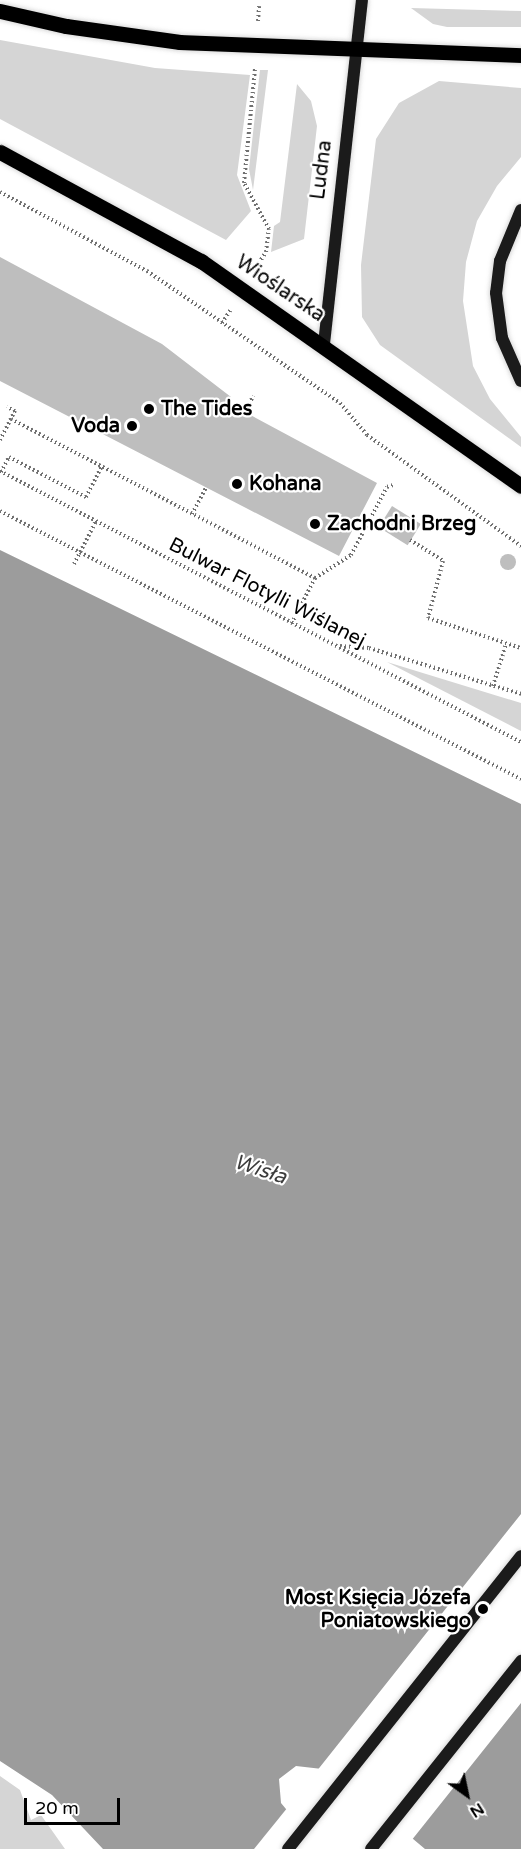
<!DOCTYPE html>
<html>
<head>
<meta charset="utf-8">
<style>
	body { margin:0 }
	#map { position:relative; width:521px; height:1849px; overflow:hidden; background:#fff; font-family:"Varela Round",sans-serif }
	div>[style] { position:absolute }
	.green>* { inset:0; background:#d5d5d5 }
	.water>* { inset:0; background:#9c9c9c }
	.pier>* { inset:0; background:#fff }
	.building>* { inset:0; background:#bebebe; transform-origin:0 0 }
	.round { border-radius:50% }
	.path>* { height:4px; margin-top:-2px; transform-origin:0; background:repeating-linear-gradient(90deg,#707070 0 1.5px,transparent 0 4.5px) }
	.roads { filter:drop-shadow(0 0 2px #dbdbdb) drop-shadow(0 0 2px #dbdbdb) }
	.secondary>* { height:12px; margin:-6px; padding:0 6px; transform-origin:6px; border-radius:6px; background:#1b1b1b }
	.primary>* { height:15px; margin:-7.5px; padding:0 7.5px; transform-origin:7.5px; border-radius:7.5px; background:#000 }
	.dots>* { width:16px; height:16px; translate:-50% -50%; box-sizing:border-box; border:3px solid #fff; border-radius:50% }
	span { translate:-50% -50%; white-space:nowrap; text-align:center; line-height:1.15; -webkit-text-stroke:4.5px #fff; paint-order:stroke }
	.street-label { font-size:20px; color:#000 }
	.poi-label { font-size:20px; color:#000; font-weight:700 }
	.left { translate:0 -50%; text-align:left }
	.right { translate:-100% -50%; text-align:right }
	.water-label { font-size:21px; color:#3d3d3d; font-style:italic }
	.north { position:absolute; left:437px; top:1765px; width:60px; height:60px; -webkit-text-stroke:4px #fff; paint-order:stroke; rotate:147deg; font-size:16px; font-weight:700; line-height:24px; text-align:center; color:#000 }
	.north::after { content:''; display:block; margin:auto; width:21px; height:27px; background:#000; clip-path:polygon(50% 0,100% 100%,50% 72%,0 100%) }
	.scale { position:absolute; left:24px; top:1798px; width:96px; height:27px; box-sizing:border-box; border:3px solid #000; border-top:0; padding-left:8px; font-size:18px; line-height:21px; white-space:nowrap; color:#000; -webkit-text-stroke:4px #fff; paint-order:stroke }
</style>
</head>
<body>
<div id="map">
	<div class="green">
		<div style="clip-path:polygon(411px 8px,521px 11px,521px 27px,447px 27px,433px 24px)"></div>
		<div style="clip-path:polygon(0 40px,155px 68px,250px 75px,237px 175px,251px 211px,226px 240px,0 119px)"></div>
		<div style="clip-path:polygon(260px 70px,268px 70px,253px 190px,249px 169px)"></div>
		<div style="clip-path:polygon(439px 81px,521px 88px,521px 157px,497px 186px,477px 221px,466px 262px,463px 301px,473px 366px,490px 399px,521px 437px,521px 447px,380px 345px,362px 317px,361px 265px,376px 139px,399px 103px)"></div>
		<div style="clip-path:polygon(297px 84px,311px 101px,317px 126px,304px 239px,271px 252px,274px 226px,280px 222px)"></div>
		<div style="clip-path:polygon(387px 662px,521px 703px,521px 731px)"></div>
		<div style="clip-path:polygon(0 1776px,20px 1790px,31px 1820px,41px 1815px,65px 1849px,0 1849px)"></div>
	</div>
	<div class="water">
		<div style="clip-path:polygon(0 550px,521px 804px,521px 1849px,425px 1849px,331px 1770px,296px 1766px,279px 1779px,281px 1803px,319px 1849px,103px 1849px,52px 1795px,0 1761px)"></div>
	</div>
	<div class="pier">
		<div style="clip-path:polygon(521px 1514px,521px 1703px,411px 1841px,329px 1773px,316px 1772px)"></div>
		<div style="clip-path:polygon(288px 1807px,321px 1847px,322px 1849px,254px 1849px)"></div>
	</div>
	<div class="building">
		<div style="clip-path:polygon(0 257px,162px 344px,231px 397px,228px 403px,377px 483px,339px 556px,0 381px)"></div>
		<div style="left:392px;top:506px;width:34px;height:25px;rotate:32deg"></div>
		<div class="round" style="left:500px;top:554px;width:16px;height:16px"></div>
	</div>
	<div class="path">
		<div style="left:258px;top:21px;width:15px;rotate:-86deg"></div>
		<div style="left:0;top:192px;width:167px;rotate:28.3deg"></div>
		<div style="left:147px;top:271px;width:234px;rotate:34.4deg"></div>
		<div style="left:340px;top:403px;width:42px;rotate:49.8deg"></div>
		<div style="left:367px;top:435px;width:190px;rotate:35.8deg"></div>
		<div style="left:254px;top:271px;width:22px;rotate:-58deg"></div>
		<div style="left:266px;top:252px;width:23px;rotate:-83deg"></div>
		<div style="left:269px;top:229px;width:52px;rotate:-118.5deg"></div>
		<div style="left:244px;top:183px;width:116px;rotate:-84.5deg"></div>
		<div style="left:222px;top:323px;width:17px;rotate:-57deg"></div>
		<div style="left:245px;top:412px;width:18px;rotate:-63deg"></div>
		<div style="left:11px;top:419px;width:343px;rotate:27.6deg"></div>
		<div style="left:315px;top:578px;width:51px;rotate:117.1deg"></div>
		<div style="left:0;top:440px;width:33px;rotate:-63deg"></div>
		<div style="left:15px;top:411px;width:9px;rotate:-153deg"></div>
		<div style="left:0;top:471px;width:587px;rotate:27.48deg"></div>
		<div style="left:1px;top:472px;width:17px;rotate:-62deg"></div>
		<div style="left:9px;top:457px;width:87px;rotate:27.5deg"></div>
		<div style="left:86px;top:497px;width:35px;rotate:-63deg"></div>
		<div style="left:0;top:511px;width:586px;rotate:27.22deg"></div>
		<div style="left:192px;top:514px;width:30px;rotate:-62deg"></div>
		<div style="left:410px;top:540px;width:39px;rotate:32deg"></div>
		<div style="left:443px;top:561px;width:59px;rotate:104.7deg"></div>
		<div style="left:428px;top:618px;width:98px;rotate:17.9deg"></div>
		<div style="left:74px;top:564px;width:48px;rotate:-62.9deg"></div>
		<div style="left:315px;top:578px;width:43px;rotate:-32.6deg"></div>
		<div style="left:351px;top:555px;width:77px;rotate:-62.1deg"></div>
		<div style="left:387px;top:487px;width:6px;rotate:-18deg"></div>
		<div style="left:340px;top:646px;width:29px;rotate:4deg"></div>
		<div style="left:369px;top:648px;width:159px;rotate:16.8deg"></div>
		<div style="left:493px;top:686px;width:44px;rotate:-72.8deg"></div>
	</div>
	<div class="roads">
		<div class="secondary">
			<div style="left:521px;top:210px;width:55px;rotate:112.4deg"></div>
			<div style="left:500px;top:261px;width:32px;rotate:97deg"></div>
			<div style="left:496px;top:293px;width:45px;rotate:82.4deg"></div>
			<div style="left:502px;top:338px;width:47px;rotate:66.2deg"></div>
			<div style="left:324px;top:344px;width:346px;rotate:-83.7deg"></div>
			<div style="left:288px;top:1849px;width:374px;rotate:-51.5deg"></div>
			<div style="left:371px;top:1849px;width:241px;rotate:-51.4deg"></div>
		</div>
		<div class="primary">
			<div style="left:0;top:11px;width:68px;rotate:12.8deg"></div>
			<div style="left:66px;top:26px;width:115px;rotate:8deg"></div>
			<div style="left:180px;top:42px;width:341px;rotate:2.2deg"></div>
			<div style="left:0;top:152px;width:229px;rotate:28.5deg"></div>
			<div style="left:201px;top:261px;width:391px;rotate:35.1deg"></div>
		</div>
	</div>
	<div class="dots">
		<div style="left:149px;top:409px;background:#000"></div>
		<div style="left:132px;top:426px;background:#000"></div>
		<div style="left:237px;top:484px;background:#000"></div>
		<div style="left:315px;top:524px;background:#000"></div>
		<div style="left:483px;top:1609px;background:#000"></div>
	</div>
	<div class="street-label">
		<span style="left:322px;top:170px;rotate:-83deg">Ludna</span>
		<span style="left:280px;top:289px;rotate:34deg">Wioślarska</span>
		<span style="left:267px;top:593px;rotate:27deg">Bulwar Flotylli Wiślanej</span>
	</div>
	<div class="poi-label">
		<span class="left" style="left:161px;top:409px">The Tides</span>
		<span class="right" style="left:120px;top:426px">Voda</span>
		<span class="left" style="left:249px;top:484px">Kohana</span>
		<span class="left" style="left:327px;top:524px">Zachodni Brzeg</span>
		<span class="right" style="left:471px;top:1610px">Most Księcia Józefa<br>Poniatowskiego</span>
	</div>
	<div class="water-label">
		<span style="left:260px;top:1170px;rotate:18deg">Wisła</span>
	</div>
	<div class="north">N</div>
	<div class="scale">20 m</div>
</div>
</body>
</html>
